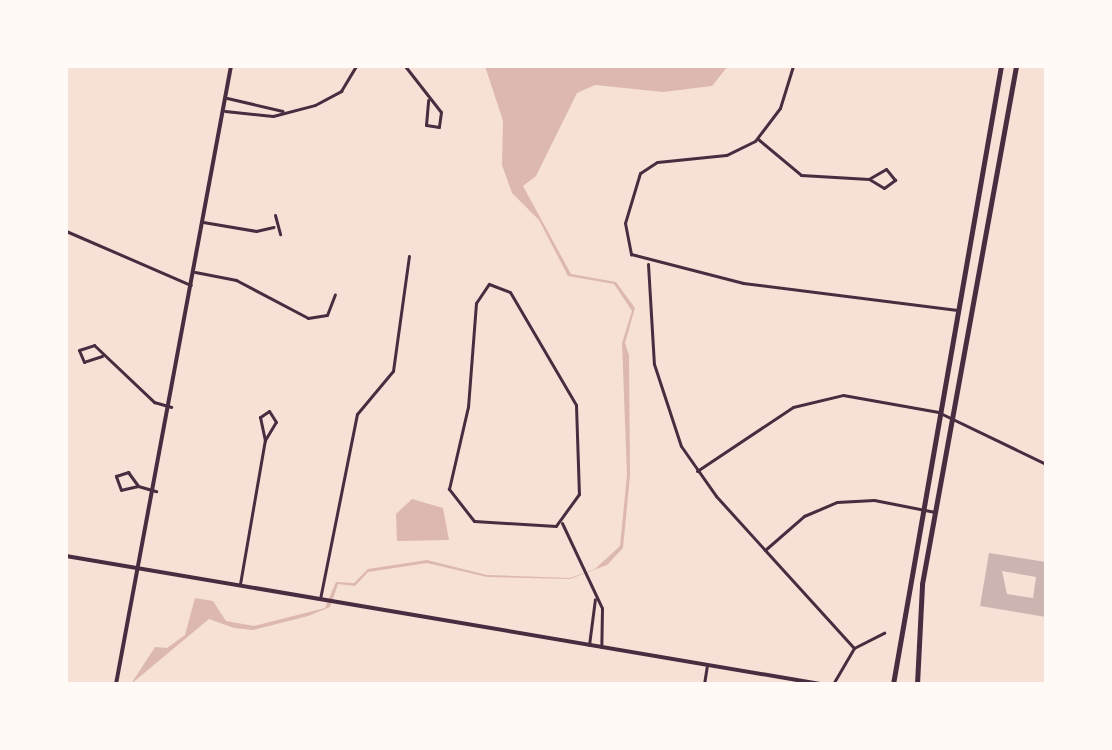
<!DOCTYPE html>
<html>
<head>
<meta charset="utf-8">
<style>
	body { margin:0 }
	#map { position:relative; width:1112px; height:750px; overflow:hidden; background:#f7e1d7; font-family:Manrope,sans-serif }
	div>[style] { position:absolute }
	.water>* { inset:0; background:#dcb8b0 }
	.building>* { inset:0; background:#ccb4b1 }
	.minor>* { height:3px; margin:-1.5px; padding:0 1.5px; transform-origin:1.5px; border-radius:1.5px; background:#4a2c40 }
	.tertiary>* { height:4px; margin:-2px; padding:0 2px; transform-origin:2px; border-radius:2px; background:#4a2c40 }
	.trunk>* { height:5px; margin:-2.5px; padding:0 2.5px; transform-origin:2.5px; border-radius:2.5px; background:#4a2c40 }
	span { translate:-50% -50%; white-space:nowrap; text-align:center; line-height:1.15; -webkit-text-stroke:6px #fffaf5; paint-order:stroke }
	.frame { position:absolute; inset:0; border:68px solid #fffaf5; pointer-events:none }
</style>
</head>
<body>
<div id="map">
	<div class="water">
		<div style="clip-path:polygon(485px 66px,728px 66px,712px 86px,663px 92px,595px 85px,577px 93px,536px 176px,523px 186px,571px 274px,616px 282px,635px 308px,625px 343px,629px 355px,630px 476px,623px 548px,607px 565px,570px 579px,487px 577px,427px 563px,368px 572px,355px 586px,338px 584px,330px 607px,308px 616px,253px 630px,234px 628px,209px 619px,131px 684px,155px 647px,167px 648px,185px 635px,195px 598px,213px 601px,226px 621px,254px 626px,325px 608px,336px 582px,354px 583px,368px 569px,427px 560px,487px 575px,570px 578px,595px 569px,620px 546px,627px 475px,622px 343px,632px 311px,614px 284px,568px 276px,539px 220px,512px 193px,502px 165px,503px 121px)"></div>
		<div style="clip-path:polygon(412px 499px,443px 508px,449px 540px,397px 541px,396px 514px)"></div>
	</div>
	<div class="building">
		<div style="clip-path:polygon(evenodd,989px 553px,1046px 562px,1046px 617px,980px 606px,989px 553px,1002px 571px,1036px 577px,1033px 598px,1007px 594px,1002px 571px)"></div>
	</div>
	<div class="minor">
		<div style="left:405px;top:66px;width:58px;rotate:52deg"></div>
		<div style="left:441px;top:112px;width:15px;rotate:98deg"></div>
		<div style="left:439px;top:127px;width:13px;rotate:-171deg"></div>
		<div style="left:426px;top:125px;width:25px;rotate:-85deg"></div>
		<div style="left:793px;top:66px;width:44px;rotate:107.2deg"></div>
		<div style="left:780px;top:108px;width:41px;rotate:127.1deg"></div>
		<div style="left:755px;top:141px;width:32px;rotate:154deg"></div>
		<div style="left:726px;top:155px;width:69px;rotate:174.2deg"></div>
		<div style="left:657px;top:162px;width:20px;rotate:147deg"></div>
		<div style="left:640px;top:173px;width:52px;rotate:106.7deg"></div>
		<div style="left:625px;top:223px;width:32px;rotate:79deg"></div>
		<div style="left:631px;top:254px;width:116px;rotate:14.5deg"></div>
		<div style="left:743px;top:283px;width:216px;rotate:7.2deg"></div>
		<div style="left:227px;top:98px;width:57px;rotate:13.1deg"></div>
		<div style="left:225px;top:111px;width:48px;rotate:5.9deg"></div>
		<div style="left:273px;top:116px;width:43px;rotate:-14.7deg"></div>
		<div style="left:315px;top:105px;width:30px;rotate:-28deg"></div>
		<div style="left:341px;top:91px;width:29px;rotate:-59deg"></div>
		<div style="left:758px;top:139px;width:56px;rotate:39.9deg"></div>
		<div style="left:801px;top:175px;width:68px;rotate:3.4deg"></div>
		<div style="left:869px;top:179px;width:17px;rotate:31deg"></div>
		<div style="left:884px;top:188px;width:14px;rotate:-36deg"></div>
		<div style="left:895px;top:180px;width:14px;rotate:-129deg"></div>
		<div style="left:886px;top:169px;width:20px;rotate:150deg"></div>
		<div style="left:275px;top:215px;width:20px;rotate:75deg"></div>
		<div style="left:203px;top:222px;width:54px;rotate:9.6deg"></div>
		<div style="left:256px;top:231px;width:18px;rotate:-13deg"></div>
		<div style="left:66px;top:231px;width:136px;rotate:23.4deg"></div>
		<div style="left:648px;top:264px;width:100px;rotate:86.6deg"></div>
		<div style="left:654px;top:364px;width:86px;rotate:71.8deg"></div>
		<div style="left:681px;top:446px;width:61px;rotate:55deg"></div>
		<div style="left:716px;top:496px;width:205px;rotate:47.8deg"></div>
		<div style="left:195px;top:272px;width:42px;rotate:11deg"></div>
		<div style="left:236px;top:280px;width:81px;rotate:27.8deg"></div>
		<div style="left:308px;top:318px;width:19px;rotate:-9deg"></div>
		<div style="left:327px;top:315px;width:22px;rotate:-69deg"></div>
		<div style="left:489px;top:284px;width:22px;rotate:21deg"></div>
		<div style="left:510px;top:292px;width:131px;rotate:59.7deg"></div>
		<div style="left:576px;top:405px;width:89px;rotate:88.1deg"></div>
		<div style="left:579px;top:494px;width:39px;rotate:126deg"></div>
		<div style="left:556px;top:526px;width:82px;rotate:-176.5deg"></div>
		<div style="left:474px;top:521px;width:41px;rotate:-128deg"></div>
		<div style="left:449px;top:489px;width:84px;rotate:-77deg"></div>
		<div style="left:468px;top:407px;width:104px;rotate:-85.6deg"></div>
		<div style="left:476px;top:303px;width:23px;rotate:-56deg"></div>
		<div style="left:102px;top:356px;width:19px;rotate:162deg"></div>
		<div style="left:84px;top:362px;width:13px;rotate:-113deg"></div>
		<div style="left:79px;top:350px;width:16px;rotate:-18deg"></div>
		<div style="left:94px;top:345px;width:83px;rotate:43.5deg"></div>
		<div style="left:154px;top:402px;width:18px;rotate:16deg"></div>
		<div style="left:697px;top:471px;width:115px;rotate:-33.7deg"></div>
		<div style="left:793px;top:407px;width:51px;rotate:-13.5deg"></div>
		<div style="left:843px;top:395px;width:97px;rotate:10.1deg"></div>
		<div style="left:938px;top:412px;width:120px;rotate:25.7deg"></div>
		<div style="left:138px;top:486px;width:17px;rotate:167deg"></div>
		<div style="left:121px;top:490px;width:15px;rotate:-110deg"></div>
		<div style="left:116px;top:476px;width:13px;rotate:-18deg"></div>
		<div style="left:128px;top:472px;width:17px;rotate:54deg"></div>
		<div style="left:138px;top:486px;width:19px;rotate:16deg"></div>
		<div style="left:562px;top:523px;width:94px;rotate:64.8deg"></div>
		<div style="left:602px;top:608px;width:39px;rotate:91deg"></div>
		<div style="left:765px;top:550px;width:52px;rotate:-41.1deg"></div>
		<div style="left:804px;top:516px;width:36px;rotate:-23deg"></div>
		<div style="left:837px;top:502px;width:37px;rotate:-3deg"></div>
		<div style="left:874px;top:500px;width:62px;rotate:11.1deg"></div>
		<div style="left:240px;top:584px;width:146px;rotate:-80.2deg"></div>
		<div style="left:265px;top:440px;width:21px;rotate:-59deg"></div>
		<div style="left:276px;top:422px;width:13px;rotate:-122deg"></div>
		<div style="left:269px;top:411px;width:11px;rotate:146deg"></div>
		<div style="left:260px;top:417px;width:24px;rotate:78deg"></div>
		<div style="left:320px;top:599px;width:189px;rotate:-78.7deg"></div>
		<div style="left:357px;top:414px;width:56px;rotate:-50.1deg"></div>
		<div style="left:393px;top:371px;width:116px;rotate:-82.1deg"></div>
		<div style="left:589px;top:645px;width:46px;rotate:-82.6deg"></div>
		<div style="left:704px;top:684px;width:19px;rotate:-81deg"></div>
		<div style="left:833px;top:684px;width:42px;rotate:-59.7deg"></div>
		<div style="left:854px;top:648px;width:34px;rotate:-27deg"></div>
	</div>
	<div class="tertiary">
		<div style="left:66px;top:556px;width:765px;rotate:9.63deg"></div>
		<div style="left:116px;top:684px;width:629px;rotate:-79.46deg"></div>
	</div>
	<div class="trunk">
		<div style="left:893px;top:684px;width:627px;rotate:-80.09deg"></div>
		<div style="left:917px;top:684px;width:100px;rotate:-87.1deg"></div>
		<div style="left:922px;top:584px;width:526px;rotate:-79.71deg"></div>
	</div>
	<div class="frame"></div>
</div>
</body>
</html>
